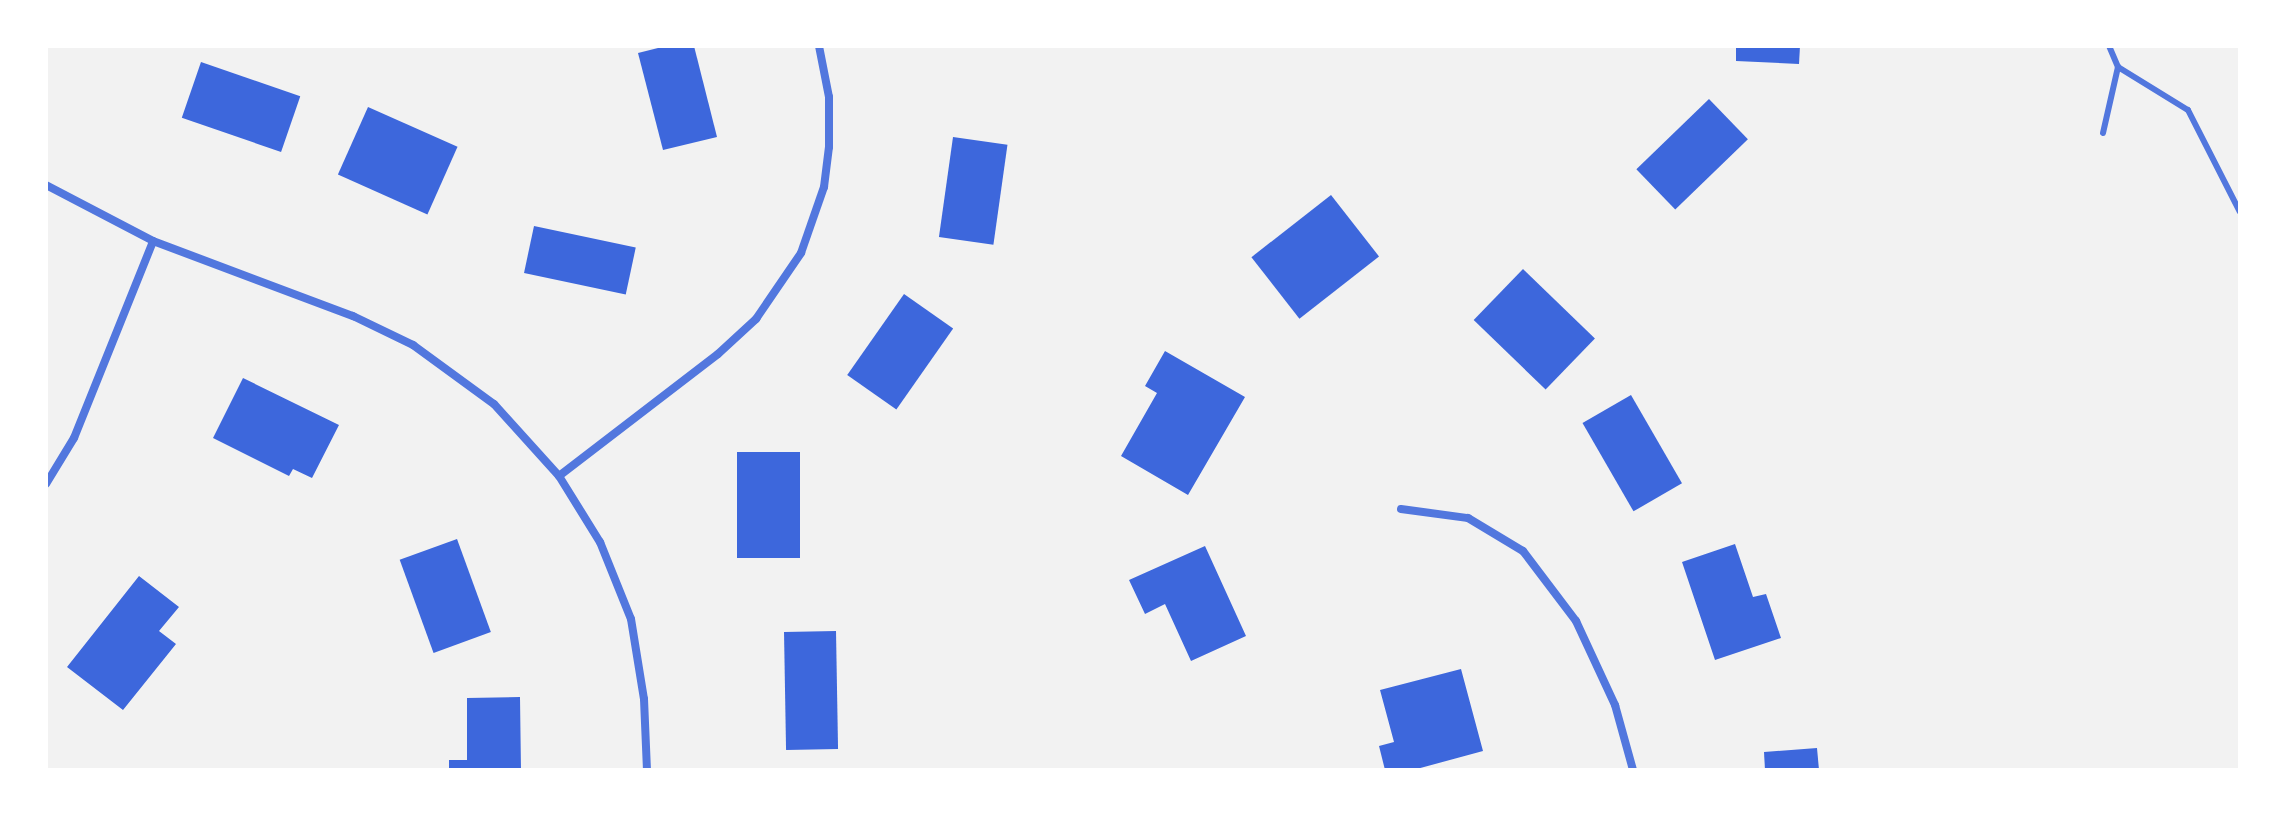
<!DOCTYPE html>
<html>
<head>
<meta charset="utf-8">
<style>
	body { margin:0 }
	#map { position:relative; width:2286px; height:816px; overflow:hidden; background:#f2f2f2; font-family:"Work Sans",sans-serif }
	div>[style] { position:absolute }
	.building>* { inset:0; background:#3d67dc; transform-origin:0 0 }
	.service>* { height:6px; margin:-3px; padding:0 3px; transform-origin:3px; border-radius:3px; background:#5277de }
	.minor>* { height:8px; margin:-4px; padding:0 4px; transform-origin:4px; border-radius:4px; background:#5277de }
	span { translate:-50% -50%; white-space:nowrap; text-align:center; line-height:1.15; -webkit-text-stroke:7px #fff; paint-order:stroke }
	.frame { position:absolute; inset:0; border:48px solid #fff; pointer-events:none }
</style>
</head>
<body>
<div id="map">
	<div class="building">
		<div style="clip-path:polygon(666px 46px,694px 46px,717px 137px,663px 150px,638px 53px)"></div>
		<div style="clip-path:polygon(1736px 46px,1800px 46px,1799px 64px,1736px 61px)"></div>
		<div style="left:201px;top:62px;width:105px;height:59px;rotate:19deg"></div>
		<div style="left:1709px;top:99px;width:56px;height:101px;rotate:46deg"></div>
		<div style="left:368px;top:107px;width:98px;height:74px;rotate:24deg"></div>
		<div style="left:953px;top:137px;width:55px;height:101px;rotate:8deg"></div>
		<div style="left:1331px;top:195px;width:78px;height:101px;rotate:52deg"></div>
		<div style="left:534px;top:226px;width:104px;height:48px;rotate:12deg"></div>
		<div style="left:1523px;top:269px;width:100px;height:71px;rotate:44deg"></div>
		<div style="left:904px;top:294px;width:60px;height:99px;rotate:35deg"></div>
		<div style="clip-path:polygon(1165px 351px,1245px 397px,1188px 495px,1121px 456px,1157px 393px,1145px 386px)"></div>
		<div style="clip-path:polygon(243px 378px,339px 425px,312px 478px,293px 469px,289px 476px,213px 438px)"></div>
		<div style="left:1631px;top:395px;width:102px;height:56px;rotate:60deg"></div>
		<div style="left:737px;top:452px;width:63px;height:106px"></div>
		<div style="left:457px;top:539px;width:99px;height:61px;rotate:70deg"></div>
		<div style="clip-path:polygon(1735px 544px,1753px 597px,1766px 594px,1781px 638px,1715px 660px,1682px 562px)"></div>
		<div style="clip-path:polygon(1205px 546px,1246px 636px,1191px 661px,1165px 604px,1145px 614px,1129px 580px)"></div>
		<div style="clip-path:polygon(139px 576px,179px 607px,159px 631px,176px 644px,123px 710px,67px 667px)"></div>
		<div style="left:836px;top:631px;width:118px;height:52px;rotate:89deg"></div>
		<div style="clip-path:polygon(1461px 669px,1483px 751px,1413px 770px,1385px 770px,1379px 746px,1394px 742px,1380px 690px)"></div>
		<div style="clip-path:polygon(520px 697px,521px 770px,449px 770px,449px 760px,467px 760px,467px 698px)"></div>
		<div style="clip-path:polygon(1817px 748px,1819px 770px,1765px 770px,1764px 752px)"></div>
	</div>
	<div class="service">
		<div style="left:2118px;top:67px;width:82px;rotate:31.6deg"></div>
		<div style="left:2188px;top:110px;width:114px;rotate:63deg"></div>
		<div style="left:2103px;top:133px;width:68px;rotate:-77.2deg"></div>
		<div style="left:2118px;top:67px;width:23px;rotate:-113deg"></div>
	</div>
	<div class="minor">
		<div style="left:46px;top:185px;width:121px;rotate:27.6deg"></div>
		<div style="left:153px;top:241px;width:214px;rotate:20.6deg"></div>
		<div style="left:353px;top:316px;width:67px;rotate:25.8deg"></div>
		<div style="left:413px;top:345px;width:100px;rotate:36.1deg"></div>
		<div style="left:494px;top:404px;width:97px;rotate:47.9deg"></div>
		<div style="left:559px;top:476px;width:78px;rotate:58.2deg"></div>
		<div style="left:600px;top:542px;width:83px;rotate:68.1deg"></div>
		<div style="left:631px;top:619px;width:81px;rotate:80.8deg"></div>
		<div style="left:644px;top:699px;width:71px;rotate:87.6deg"></div>
		<div style="left:559px;top:476px;width:200px;rotate:-37.5deg"></div>
		<div style="left:718px;top:354px;width:52px;rotate:-42.6deg"></div>
		<div style="left:756px;top:319px;width:80px;rotate:-55.7deg"></div>
		<div style="left:801px;top:253px;width:70px;rotate:-70.8deg"></div>
		<div style="left:824px;top:187px;width:40px;rotate:-82.9deg"></div>
		<div style="left:829px;top:147px;width:50px;rotate:-90deg"></div>
		<div style="left:829px;top:97px;width:52px;rotate:-101.1deg"></div>
		<div style="left:46px;top:484px;width:54px;rotate:-58.7deg"></div>
		<div style="left:74px;top:438px;width:212px;rotate:-68.1deg"></div>
		<div style="left:1401px;top:509px;width:68px;rotate:7.7deg"></div>
		<div style="left:1468px;top:518px;width:64px;rotate:31deg"></div>
		<div style="left:1523px;top:551px;width:88px;rotate:52.9deg"></div>
		<div style="left:1576px;top:621px;width:93px;rotate:65.1deg"></div>
		<div style="left:1615px;top:705px;width:67px;rotate:74.5deg"></div>
	</div>
	<div class="frame"></div>
</div>
</body>
</html>
